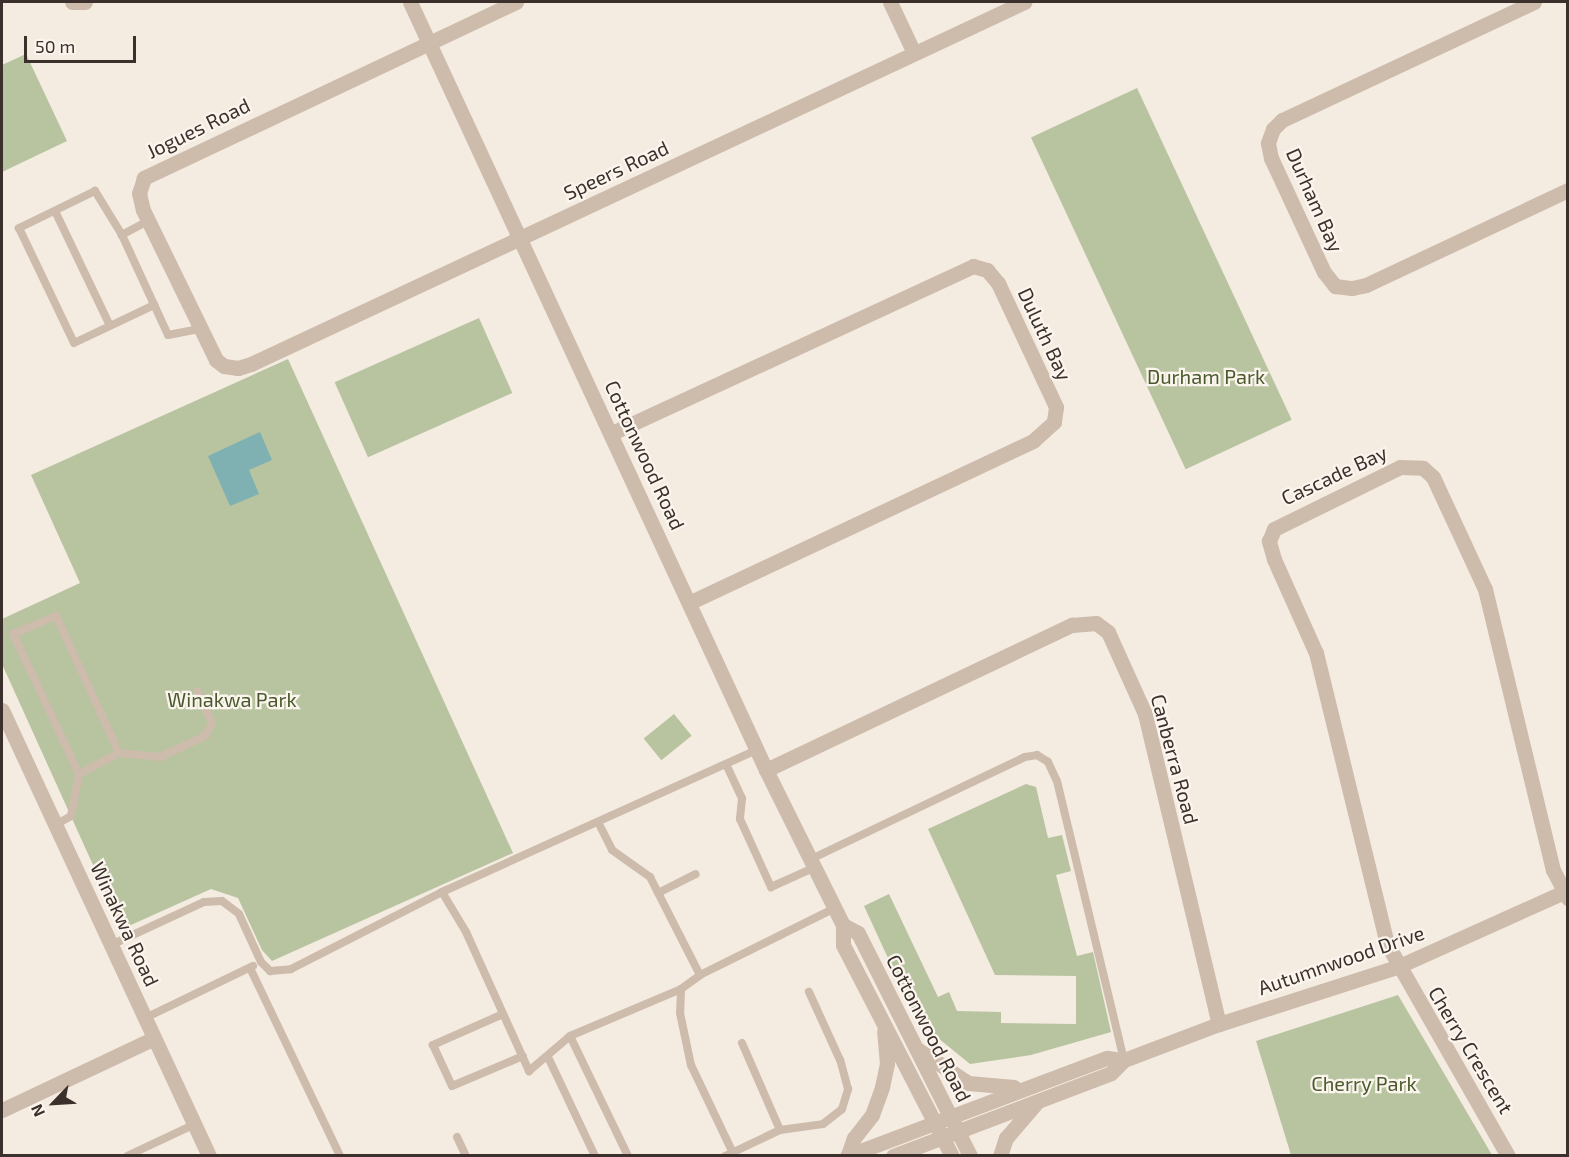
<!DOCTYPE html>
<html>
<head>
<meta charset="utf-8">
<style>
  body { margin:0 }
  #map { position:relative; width:1569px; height:1157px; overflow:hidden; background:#f4ebe1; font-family:"Exo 2",sans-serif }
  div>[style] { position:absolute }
  .green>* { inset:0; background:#b8c4a0; transform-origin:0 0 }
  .water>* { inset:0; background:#7fb0b2 }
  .service>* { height:8px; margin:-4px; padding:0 4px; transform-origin:4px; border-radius:4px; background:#cdbbac }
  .minor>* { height:15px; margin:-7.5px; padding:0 7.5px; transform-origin:7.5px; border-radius:7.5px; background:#cdbbac }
  .tertiary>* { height:15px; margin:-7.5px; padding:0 7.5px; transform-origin:7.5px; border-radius:7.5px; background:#cdbbac }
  span { translate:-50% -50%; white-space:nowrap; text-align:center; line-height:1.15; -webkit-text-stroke:4.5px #fbf5ee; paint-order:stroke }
  .street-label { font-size:20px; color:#3b302b }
  .park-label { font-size:20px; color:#4a5a2e }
  .frame { position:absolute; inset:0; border:3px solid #3b302b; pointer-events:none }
  .north { position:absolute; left:24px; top:1073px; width:60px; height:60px; -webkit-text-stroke:4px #fbf5ee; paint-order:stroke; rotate:245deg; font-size:16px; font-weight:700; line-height:24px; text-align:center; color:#3b302b }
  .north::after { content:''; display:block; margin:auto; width:21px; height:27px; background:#3b302b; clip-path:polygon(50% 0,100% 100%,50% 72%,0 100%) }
  .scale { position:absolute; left:24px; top:36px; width:112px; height:27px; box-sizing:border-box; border:3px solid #3b302b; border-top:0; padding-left:8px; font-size:18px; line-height:21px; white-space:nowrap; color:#3b302b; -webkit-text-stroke:4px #fbf5ee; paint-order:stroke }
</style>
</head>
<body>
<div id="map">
  <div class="green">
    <i style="clip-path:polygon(26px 54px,67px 141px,2px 172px,2px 65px)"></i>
    <i style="left:1137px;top:88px;width:366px;height:117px;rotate:65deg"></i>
    <i style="left:479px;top:318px;width:82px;height:158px;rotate:66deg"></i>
    <i style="clip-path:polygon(288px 359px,513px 853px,272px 961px,262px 950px,238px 898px,211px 889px,122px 929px,2px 664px,2px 619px,80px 583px,31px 475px)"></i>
    <i style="left:674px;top:714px;width:28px;height:39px;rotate:51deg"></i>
    <i style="clip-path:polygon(1026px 784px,1036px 787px,1048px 838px,1062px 835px,1071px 871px,1056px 875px,1077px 956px,1093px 952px,1111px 1032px,1031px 1055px,970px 1064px,917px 1021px,864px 906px,889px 894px,938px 997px,949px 992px,957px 1011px,1001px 1012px,1001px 1023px,1076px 1024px,1076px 976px,995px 975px,928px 829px)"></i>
    <i style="clip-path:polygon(1398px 995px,1492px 1155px,1291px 1155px,1256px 1041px)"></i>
  </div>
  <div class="water">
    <i style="clip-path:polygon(260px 432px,272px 460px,249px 470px,259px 494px,230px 506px,208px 456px)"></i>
  </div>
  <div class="service">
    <i style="left:55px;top:211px;width:127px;rotate:64.4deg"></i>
    <i style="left:148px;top:221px;width:30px;rotate:152deg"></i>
    <i style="left:122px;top:235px;width:110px;rotate:65.3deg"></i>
    <i style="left:168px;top:335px;width:33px;rotate:-11deg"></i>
    <i style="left:122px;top:235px;width:52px;rotate:-121.5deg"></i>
    <i style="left:95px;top:191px;width:85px;rotate:154deg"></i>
    <i style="left:19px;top:228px;width:127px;rotate:64.4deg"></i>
    <i style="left:74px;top:343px;width:89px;rotate:-25.4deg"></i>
    <i style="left:119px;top:753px;width:41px;rotate:5.6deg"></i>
    <i style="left:160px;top:757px;width:50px;rotate:-25deg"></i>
    <i style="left:205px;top:736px;width:15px;rotate:-62deg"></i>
    <i style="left:212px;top:723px;width:35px;rotate:-115deg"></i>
    <i style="left:726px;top:764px;width:38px;rotate:65deg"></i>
    <i style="left:742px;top:799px;width:20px;rotate:96deg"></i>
    <i style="left:740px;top:819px;width:75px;rotate:65.5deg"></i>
    <i style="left:771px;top:887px;width:46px;rotate:-24.3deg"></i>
    <i style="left:599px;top:824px;width:29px;rotate:63deg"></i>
    <i style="left:612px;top:850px;width:47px;rotate:35.4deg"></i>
    <i style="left:650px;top:877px;width:110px;rotate:63deg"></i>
    <i style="left:55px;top:825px;width:18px;rotate:-29deg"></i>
    <i style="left:71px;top:816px;width:43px;rotate:-79.2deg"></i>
    <i style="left:79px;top:774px;width:155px;rotate:-115.2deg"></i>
    <i style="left:13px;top:634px;width:47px;rotate:-22.7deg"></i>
    <i style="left:56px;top:616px;width:151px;rotate:65.3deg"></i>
    <i style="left:119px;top:753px;width:45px;rotate:152.3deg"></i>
    <i style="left:809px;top:860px;width:239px;rotate:-25.5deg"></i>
    <i style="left:1025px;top:757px;width:12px;rotate:-9deg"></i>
    <i style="left:1037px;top:755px;width:13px;rotate:32deg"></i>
    <i style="left:1048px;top:762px;width:21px;rotate:65deg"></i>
    <i style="left:1057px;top:781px;width:287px;rotate:76.5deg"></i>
    <i style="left:442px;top:892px;width:47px;rotate:59deg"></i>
    <i style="left:466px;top:932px;width:153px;rotate:65.6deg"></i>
    <i style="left:529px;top:1071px;width:54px;rotate:-40.5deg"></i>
    <i style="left:658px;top:893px;width:42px;rotate:-26.6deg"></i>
    <i style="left:111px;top:945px;width:102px;rotate:-24.8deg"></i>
    <i style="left:204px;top:902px;width:18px;rotate:-3deg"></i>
    <i style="left:222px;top:901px;width:21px;rotate:37deg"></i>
    <i style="left:239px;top:914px;width:53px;rotate:65.4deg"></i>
    <i style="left:261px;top:962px;width:13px;rotate:45deg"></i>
    <i style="left:270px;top:971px;width:21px;rotate:-5deg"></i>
    <i style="left:291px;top:969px;width:169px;rotate:-27deg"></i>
    <i style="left:442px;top:892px;width:346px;rotate:-24.3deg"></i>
    <i style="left:250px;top:968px;width:208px;rotate:64.4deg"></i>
    <i style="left:681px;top:989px;width:24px;rotate:92deg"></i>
    <i style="left:680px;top:1013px;width:53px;rotate:78.1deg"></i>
    <i style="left:691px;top:1065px;width:95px;rotate:64.5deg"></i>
    <i style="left:503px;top:1014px;width:77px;rotate:156.1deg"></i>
    <i style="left:433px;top:1045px;width:45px;rotate:65.1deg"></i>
    <i style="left:452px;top:1086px;width:77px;rotate:-22.9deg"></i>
    <i style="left:145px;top:1018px;width:120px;rotate:-25.7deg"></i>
    <i style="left:742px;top:1043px;width:95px;rotate:66.4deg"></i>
    <i style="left:548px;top:1057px;width:110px;rotate:64.6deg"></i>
    <i style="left:457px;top:1137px;width:21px;rotate:65deg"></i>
    <i style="left:127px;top:1156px;width:75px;rotate:-25.2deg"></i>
    <i style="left:628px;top:1156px;width:133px;rotate:-115.8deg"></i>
    <i style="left:570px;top:1036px;width:121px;rotate:-22.9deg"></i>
    <i style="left:681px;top:989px;width:24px;rotate:-36deg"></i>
    <i style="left:700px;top:975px;width:151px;rotate:-26.4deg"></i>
    <i style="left:725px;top:1156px;width:61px;rotate:-25.3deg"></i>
    <i style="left:780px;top:1130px;width:43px;rotate:-7.9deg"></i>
    <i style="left:823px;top:1124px;width:24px;rotate:-38deg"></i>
    <i style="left:842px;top:1109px;width:21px;rotate:-73deg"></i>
    <i style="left:848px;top:1089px;width:30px;rotate:-105deg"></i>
    <i style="left:840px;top:1060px;width:75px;rotate:-114.5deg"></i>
  </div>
  <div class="minor">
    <i style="left:72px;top:2px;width:13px"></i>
    <i style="left:516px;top:2px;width:412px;rotate:154.7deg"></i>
    <i style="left:144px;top:178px;width:16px;rotate:108deg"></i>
    <i style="left:139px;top:193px;width:17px;rotate:77deg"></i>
    <i style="left:143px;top:210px;width:167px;rotate:64deg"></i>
    <i style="left:216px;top:360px;width:10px;rotate:37deg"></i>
    <i style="left:224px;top:366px;width:14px;rotate:8deg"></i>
    <i style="left:238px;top:368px;width:14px;rotate:-17deg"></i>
    <i style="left:251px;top:364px;width:854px;rotate:-25.09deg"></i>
    <i style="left:890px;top:2px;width:56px;rotate:64.8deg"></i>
    <i style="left:1534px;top:2px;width:278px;rotate:154.9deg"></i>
    <i style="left:1282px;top:120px;width:13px;rotate:135deg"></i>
    <i style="left:1273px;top:129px;width:15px;rotate:110deg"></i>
    <i style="left:1268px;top:143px;width:15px;rotate:79deg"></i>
    <i style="left:1271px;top:158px;width:126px;rotate:65.1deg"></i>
    <i style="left:1324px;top:272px;width:18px;rotate:52deg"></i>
    <i style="left:1335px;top:286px;width:17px;rotate:7deg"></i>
    <i style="left:1352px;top:288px;width:14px;rotate:-12deg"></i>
    <i style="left:1366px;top:285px;width:223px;rotate:-25.2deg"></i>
    <i style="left:612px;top:433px;width:398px;rotate:-24.8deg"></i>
    <i style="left:973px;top:266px;width:15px;rotate:16deg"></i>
    <i style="left:987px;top:270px;width:17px;rotate:50deg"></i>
    <i style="left:998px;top:283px;width:137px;rotate:64.9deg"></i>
    <i style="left:1056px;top:407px;width:15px;rotate:98deg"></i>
    <i style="left:1054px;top:422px;width:28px;rotate:138deg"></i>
    <i style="left:1033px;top:441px;width:380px;rotate:154.8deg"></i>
    <i style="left:2px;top:710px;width:492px;rotate:65.1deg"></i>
    <i style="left:766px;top:770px;width:339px;rotate:-25.4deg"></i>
    <i style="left:1072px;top:625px;width:24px;rotate:-5deg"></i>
    <i style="left:1096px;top:623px;width:15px;rotate:37deg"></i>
    <i style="left:1108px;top:632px;width:90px;rotate:65.7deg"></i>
    <i style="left:1145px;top:714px;width:319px;rotate:76.6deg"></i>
    <i style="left:2px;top:1110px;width:168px;rotate:-25.3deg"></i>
    <i style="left:1508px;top:1156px;width:244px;rotate:-119.7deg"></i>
    <i style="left:1387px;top:944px;width:300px;rotate:-103.7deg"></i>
    <i style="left:1316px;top:653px;width:103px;rotate:-114.1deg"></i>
    <i style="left:1274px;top:559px;width:19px;rotate:-106deg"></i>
    <i style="left:1269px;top:541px;width:13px;rotate:-67deg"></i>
    <i style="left:1274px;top:529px;width:140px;rotate:-26.2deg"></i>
    <i style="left:1400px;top:467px;width:23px;rotate:2deg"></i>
    <i style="left:1423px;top:468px;width:13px;rotate:42deg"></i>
    <i style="left:1433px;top:477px;width:123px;rotate:65.1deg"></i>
    <i style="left:1485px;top:589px;width:289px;rotate:76.4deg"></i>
    <i style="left:1553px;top:870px;width:32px;rotate:62deg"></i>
  </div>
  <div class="tertiary">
    <i style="left:410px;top:2px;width:846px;rotate:65.13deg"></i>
    <i style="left:766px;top:770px;width:173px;rotate:63.6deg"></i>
    <i style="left:843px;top:925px;width:20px;rotate:90deg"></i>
    <i style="left:843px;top:945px;width:237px;rotate:62.7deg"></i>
    <i style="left:843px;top:925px;width:17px;rotate:28deg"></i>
    <i style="left:858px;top:933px;width:250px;rotate:63.3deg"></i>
    <i style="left:917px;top:1049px;width:61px;rotate:33.7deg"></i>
    <i style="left:968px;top:1083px;width:46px;rotate:5deg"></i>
    <i style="left:848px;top:1155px;width:18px;rotate:-71deg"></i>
    <i style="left:854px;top:1138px;width:29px;rotate:-52deg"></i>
    <i style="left:872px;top:1115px;width:30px;rotate:-70deg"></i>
    <i style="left:882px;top:1087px;width:24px;rotate:-78deg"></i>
    <i style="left:887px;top:1064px;width:33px;rotate:-95deg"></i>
    <i style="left:847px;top:1156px;width:278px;rotate:-20.7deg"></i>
    <i style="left:1107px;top:1058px;width:17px;rotate:7deg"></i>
    <i style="left:1124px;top:1060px;width:102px;rotate:-20.8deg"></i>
    <i style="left:1219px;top:1024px;width:187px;rotate:-17.8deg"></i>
    <i style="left:1397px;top:967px;width:188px;rotate:-24.2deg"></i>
    <i style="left:893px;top:1156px;width:233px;rotate:-20.8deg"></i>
    <i style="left:1111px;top:1073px;width:18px;rotate:-45deg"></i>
    <i style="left:1000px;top:1156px;width:19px;rotate:-72deg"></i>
    <i style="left:1006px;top:1138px;width:48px;rotate:-49.3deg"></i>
  </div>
  <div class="street-label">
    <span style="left:198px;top:128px;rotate:-26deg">Jogues Road</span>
    <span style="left:616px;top:170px;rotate:-25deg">Speers Road</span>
    <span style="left:1315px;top:200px;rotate:66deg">Durham Bay</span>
    <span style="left:1045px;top:334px;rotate:65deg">Duluth Bay</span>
    <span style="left:645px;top:455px;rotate:65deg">Cottonwood Road</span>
    <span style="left:1334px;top:475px;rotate:-25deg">Cascade Bay</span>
    <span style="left:1175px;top:759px;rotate:75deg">Canberra Road</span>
    <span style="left:125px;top:924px;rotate:65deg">Winakwa Road</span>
    <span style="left:1341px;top:960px;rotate:-19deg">Autumnwood Drive</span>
    <span style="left:929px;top:1028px;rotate:63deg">Cottonwood Road</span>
    <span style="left:1471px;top:1050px;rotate:59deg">Cherry Crescent</span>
  </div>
  <div class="park-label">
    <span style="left:1206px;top:376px">Durham Park</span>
    <span style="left:232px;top:699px">Winakwa Park</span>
    <span style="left:1364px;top:1083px">Cherry Park</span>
  </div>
  <div class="frame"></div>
  <div class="north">N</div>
  <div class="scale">50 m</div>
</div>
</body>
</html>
